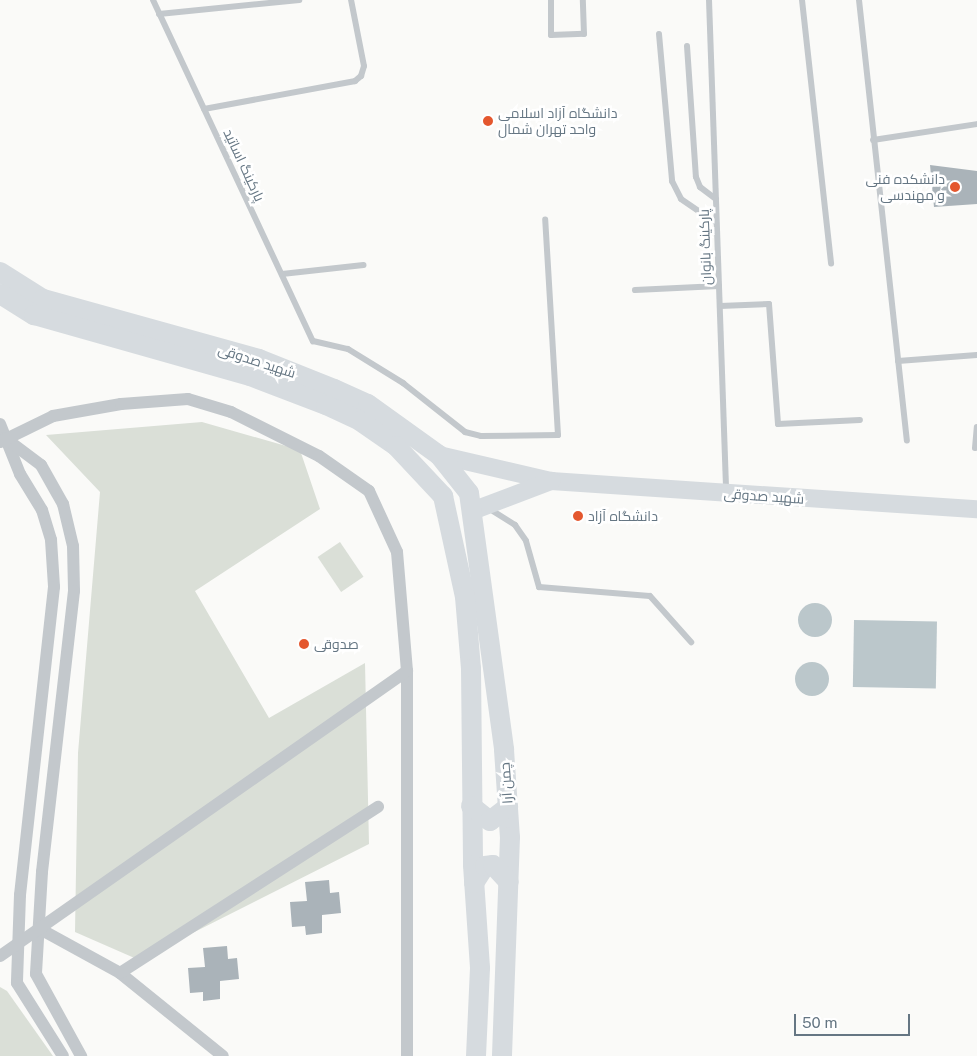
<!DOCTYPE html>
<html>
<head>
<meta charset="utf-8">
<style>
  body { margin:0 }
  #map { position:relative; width:977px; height:1056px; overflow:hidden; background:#fafaf8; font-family:"Public Sans",Cairo,sans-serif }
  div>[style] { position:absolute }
  .green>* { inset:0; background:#dadfd7; transform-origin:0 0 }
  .water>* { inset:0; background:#bbc7cb; transform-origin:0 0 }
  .round { border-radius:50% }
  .building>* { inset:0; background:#aab3b9 }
  .service>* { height:6px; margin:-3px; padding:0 3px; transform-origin:3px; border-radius:3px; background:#c3c8cc }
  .minor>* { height:12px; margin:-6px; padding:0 6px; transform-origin:6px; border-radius:6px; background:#c3c8cc }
  .secondary>* { height:18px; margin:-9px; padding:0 9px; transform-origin:9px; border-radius:9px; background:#d6dbdf }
  .primary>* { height:20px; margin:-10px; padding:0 10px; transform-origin:10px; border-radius:10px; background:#d6dbdf }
  .dots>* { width:14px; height:14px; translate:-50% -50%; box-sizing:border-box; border:2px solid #fff; border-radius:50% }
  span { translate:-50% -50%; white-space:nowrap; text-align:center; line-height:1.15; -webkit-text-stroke:5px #fff; paint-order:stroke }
  .poi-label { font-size:14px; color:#657683 }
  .left { translate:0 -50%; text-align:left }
  .right { translate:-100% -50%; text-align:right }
  .street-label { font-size:14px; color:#657683 }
  .scale { position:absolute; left:794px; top:1014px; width:116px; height:22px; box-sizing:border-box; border:2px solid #657683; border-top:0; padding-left:6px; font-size:15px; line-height:18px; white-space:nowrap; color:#657683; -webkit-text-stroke:4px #fff; paint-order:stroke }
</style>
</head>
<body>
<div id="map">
  <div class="green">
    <i style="clip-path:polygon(202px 422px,300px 450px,320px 509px,195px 591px,269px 718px,365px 663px,369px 844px,139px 960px,75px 932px,78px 753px,100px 492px,46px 435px)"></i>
    <i style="left:340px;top:542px;width:42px;height:27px;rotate:56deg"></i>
    <i style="clip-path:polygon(0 987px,7px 991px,53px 1056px,0 1056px)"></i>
  </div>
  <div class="water">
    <i class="round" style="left:798px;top:603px;width:34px;height:34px"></i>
    <i style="left:854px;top:620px;width:83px;height:67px;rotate:1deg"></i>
    <i class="round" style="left:795px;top:662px;width:34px;height:34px"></i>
  </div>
  <div class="building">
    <i style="clip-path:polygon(930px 165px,977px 171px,977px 204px,934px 207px)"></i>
    <i style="clip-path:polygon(329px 880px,330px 893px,339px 892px,341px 913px,322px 915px,322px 933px,306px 935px,305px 926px,292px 927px,290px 902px,307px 901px,305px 882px)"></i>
    <i style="clip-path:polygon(227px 946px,228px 959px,237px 958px,239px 979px,220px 981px,220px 999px,203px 1001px,203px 992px,190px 993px,188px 968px,205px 967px,203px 948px)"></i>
  </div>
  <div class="service">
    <i style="left:153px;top:0;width:377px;rotate:64.9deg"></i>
    <i style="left:313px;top:341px;width:36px;rotate:13deg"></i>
    <i style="left:348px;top:349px;width:65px;rotate:31.7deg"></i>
    <i style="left:403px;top:383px;width:79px;rotate:38.3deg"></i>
    <i style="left:465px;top:432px;width:16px;rotate:14deg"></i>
    <i style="left:481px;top:436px;width:77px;rotate:-0.7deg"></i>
    <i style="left:558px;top:435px;width:216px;rotate:-93.4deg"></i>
    <i style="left:551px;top:0;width:35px;rotate:90deg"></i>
    <i style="left:551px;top:35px;width:33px;rotate:-2deg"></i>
    <i style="left:584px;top:34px;width:34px;rotate:-92deg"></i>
    <i style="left:709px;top:0;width:492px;rotate:88deg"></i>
    <i style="left:802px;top:0;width:265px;rotate:83.7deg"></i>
    <i style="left:859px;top:0;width:443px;rotate:83.8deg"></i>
    <i style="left:159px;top:14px;width:141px;rotate:-5.7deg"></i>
    <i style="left:659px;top:34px;width:148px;rotate:84.9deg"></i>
    <i style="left:672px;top:181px;width:20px;rotate:63deg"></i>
    <i style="left:681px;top:199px;width:42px;rotate:34.4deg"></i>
    <i style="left:687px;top:46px;width:131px;rotate:86.1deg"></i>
    <i style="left:696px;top:177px;width:11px;rotate:68deg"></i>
    <i style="left:700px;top:187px;width:20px;rotate:37deg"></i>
    <i style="left:204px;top:109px;width:154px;rotate:-10.5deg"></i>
    <i style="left:355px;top:81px;width:8px;rotate:-40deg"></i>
    <i style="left:361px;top:76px;width:10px;rotate:-73deg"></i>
    <i style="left:364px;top:66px;width:67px;rotate:-101.1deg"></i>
    <i style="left:873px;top:140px;width:105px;rotate:-8.7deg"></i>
    <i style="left:282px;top:274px;width:82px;rotate:-6.3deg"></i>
    <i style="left:635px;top:290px;width:84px;rotate:-2.7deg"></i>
    <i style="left:720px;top:306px;width:49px;rotate:-2.3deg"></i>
    <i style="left:769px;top:304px;width:120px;rotate:85.7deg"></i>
    <i style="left:778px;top:424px;width:82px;rotate:-2.8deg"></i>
    <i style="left:898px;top:361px;width:79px;rotate:-4.3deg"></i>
    <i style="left:975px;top:448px;width:21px;rotate:-85deg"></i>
    <i style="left:488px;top:508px;width:32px;rotate:32deg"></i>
    <i style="left:515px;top:525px;width:19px;rotate:55deg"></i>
    <i style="left:526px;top:541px;width:48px;rotate:74.2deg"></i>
    <i style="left:539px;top:587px;width:111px;rotate:4.6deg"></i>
    <i style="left:650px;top:596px;width:62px;rotate:48.3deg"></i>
  </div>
  <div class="minor">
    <i style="left:0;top:424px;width:54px;rotate:68.2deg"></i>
    <i style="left:20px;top:474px;width:42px;rotate:58.6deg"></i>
    <i style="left:42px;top:510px;width:31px;rotate:73deg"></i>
    <i style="left:51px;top:540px;width:47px;rotate:86.3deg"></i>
    <i style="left:54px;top:587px;width:310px;rotate:96.3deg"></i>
    <i style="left:20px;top:895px;width:88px;rotate:92deg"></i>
    <i style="left:17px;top:983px;width:86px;rotate:57.8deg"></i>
    <i style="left:5px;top:438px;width:45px;rotate:36.9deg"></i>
    <i style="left:41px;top:465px;width:45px;rotate:60.6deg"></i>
    <i style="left:63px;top:504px;width:43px;rotate:76.6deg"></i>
    <i style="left:73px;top:546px;width:45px;rotate:88.7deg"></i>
    <i style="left:74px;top:591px;width:283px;rotate:96.5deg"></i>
    <i style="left:42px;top:872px;width:102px;rotate:93.4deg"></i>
    <i style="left:36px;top:974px;width:94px;rotate:61.2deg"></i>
    <i style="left:0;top:442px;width:59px;rotate:-26.1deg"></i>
    <i style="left:53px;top:416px;width:69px;rotate:-10deg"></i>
    <i style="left:121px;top:404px;width:67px;rotate:-4.3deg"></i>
    <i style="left:188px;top:399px;width:45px;rotate:16.8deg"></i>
    <i style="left:231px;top:412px;width:98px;rotate:26.6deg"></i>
    <i style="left:319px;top:456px;width:61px;rotate:35deg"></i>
    <i style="left:369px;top:491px;width:67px;rotate:65.3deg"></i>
    <i style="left:397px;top:552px;width:119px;rotate:85.2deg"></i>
    <i style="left:407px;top:671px;width:385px;rotate:90deg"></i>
    <i style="left:40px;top:929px;width:91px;rotate:28.8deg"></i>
    <i style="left:120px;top:973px;width:132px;rotate:38.9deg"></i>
    <i style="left:0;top:956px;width:497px;rotate:-35deg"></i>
    <i style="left:120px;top:973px;width:307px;rotate:-32.8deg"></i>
  </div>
  <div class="secondary">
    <i style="left:439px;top:455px;width:115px;rotate:13.1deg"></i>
    <i style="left:551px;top:481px;width:427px;rotate:3.8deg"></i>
    <i style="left:472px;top:511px;width:85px;rotate:-20.8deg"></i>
  </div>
  <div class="primary">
    <i style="left:0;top:272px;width:51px;rotate:32.1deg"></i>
    <i style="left:43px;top:299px;width:224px;rotate:15.5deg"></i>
    <i style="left:259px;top:359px;width:81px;rotate:21.8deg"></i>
    <i style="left:334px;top:389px;width:37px;rotate:24deg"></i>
    <i style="left:368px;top:404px;width:87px;rotate:35.7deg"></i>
    <i style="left:439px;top:455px;width:48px;rotate:51.7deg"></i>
    <i style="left:469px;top:493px;width:259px;rotate:82.2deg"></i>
    <i style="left:504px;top:750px;width:87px;rotate:86.1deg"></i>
    <i style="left:510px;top:837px;width:219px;rotate:92.1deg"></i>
    <i style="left:0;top:294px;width:40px;rotate:32deg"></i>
    <i style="left:34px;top:315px;width:224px;rotate:15.8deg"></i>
    <i style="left:250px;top:376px;width:81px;rotate:20.9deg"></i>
    <i style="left:326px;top:405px;width:38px;rotate:25deg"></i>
    <i style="left:360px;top:421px;width:44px;rotate:34.8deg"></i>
    <i style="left:396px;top:446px;width:69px;rotate:46.8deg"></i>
    <i style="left:443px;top:496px;width:103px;rotate:77.7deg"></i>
    <i style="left:465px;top:597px;width:72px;rotate:85.2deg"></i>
    <i style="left:471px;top:669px;width:196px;rotate:89.4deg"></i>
    <i style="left:473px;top:865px;width:103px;rotate:86.1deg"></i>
    <i style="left:480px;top:968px;width:88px;rotate:92.6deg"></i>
    <i style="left:471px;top:806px;width:24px;rotate:38deg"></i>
    <i style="left:490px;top:821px;width:23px;rotate:-38deg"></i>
    <i style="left:474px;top:883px;width:20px;rotate:-57deg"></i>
    <i style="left:485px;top:866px;width:8px;rotate:-7deg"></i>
    <i style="left:493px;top:865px;width:23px;rotate:47deg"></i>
  </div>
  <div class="dots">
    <i style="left:488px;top:121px;background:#e4572e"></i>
    <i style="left:955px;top:187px;background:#e4572e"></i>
    <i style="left:578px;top:516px;background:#e4572e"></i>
    <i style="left:304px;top:644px;background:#e4572e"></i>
  </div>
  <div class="poi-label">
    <span class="left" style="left:498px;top:121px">دانشگاه آزاد اسلامی<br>واحد تهران شمال</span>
    <span class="right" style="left:945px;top:187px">دانشکده فنی<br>و مهندسی</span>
    <span class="left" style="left:588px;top:516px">دانشگاه آزاد</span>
    <span class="left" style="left:314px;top:644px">صدوقی</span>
  </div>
  <div class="street-label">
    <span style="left:244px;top:165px;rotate:65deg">پارکینگ اساتید</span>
    <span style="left:705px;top:247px;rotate:-92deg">پارکینگ بانوان</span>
    <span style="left:257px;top:361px;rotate:18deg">شهید صدوقی</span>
    <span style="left:764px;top:496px;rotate:4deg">شهید صدوقی</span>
    <span style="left:506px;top:783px;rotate:-94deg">چمن آرا</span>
  </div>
  <div class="scale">50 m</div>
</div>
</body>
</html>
